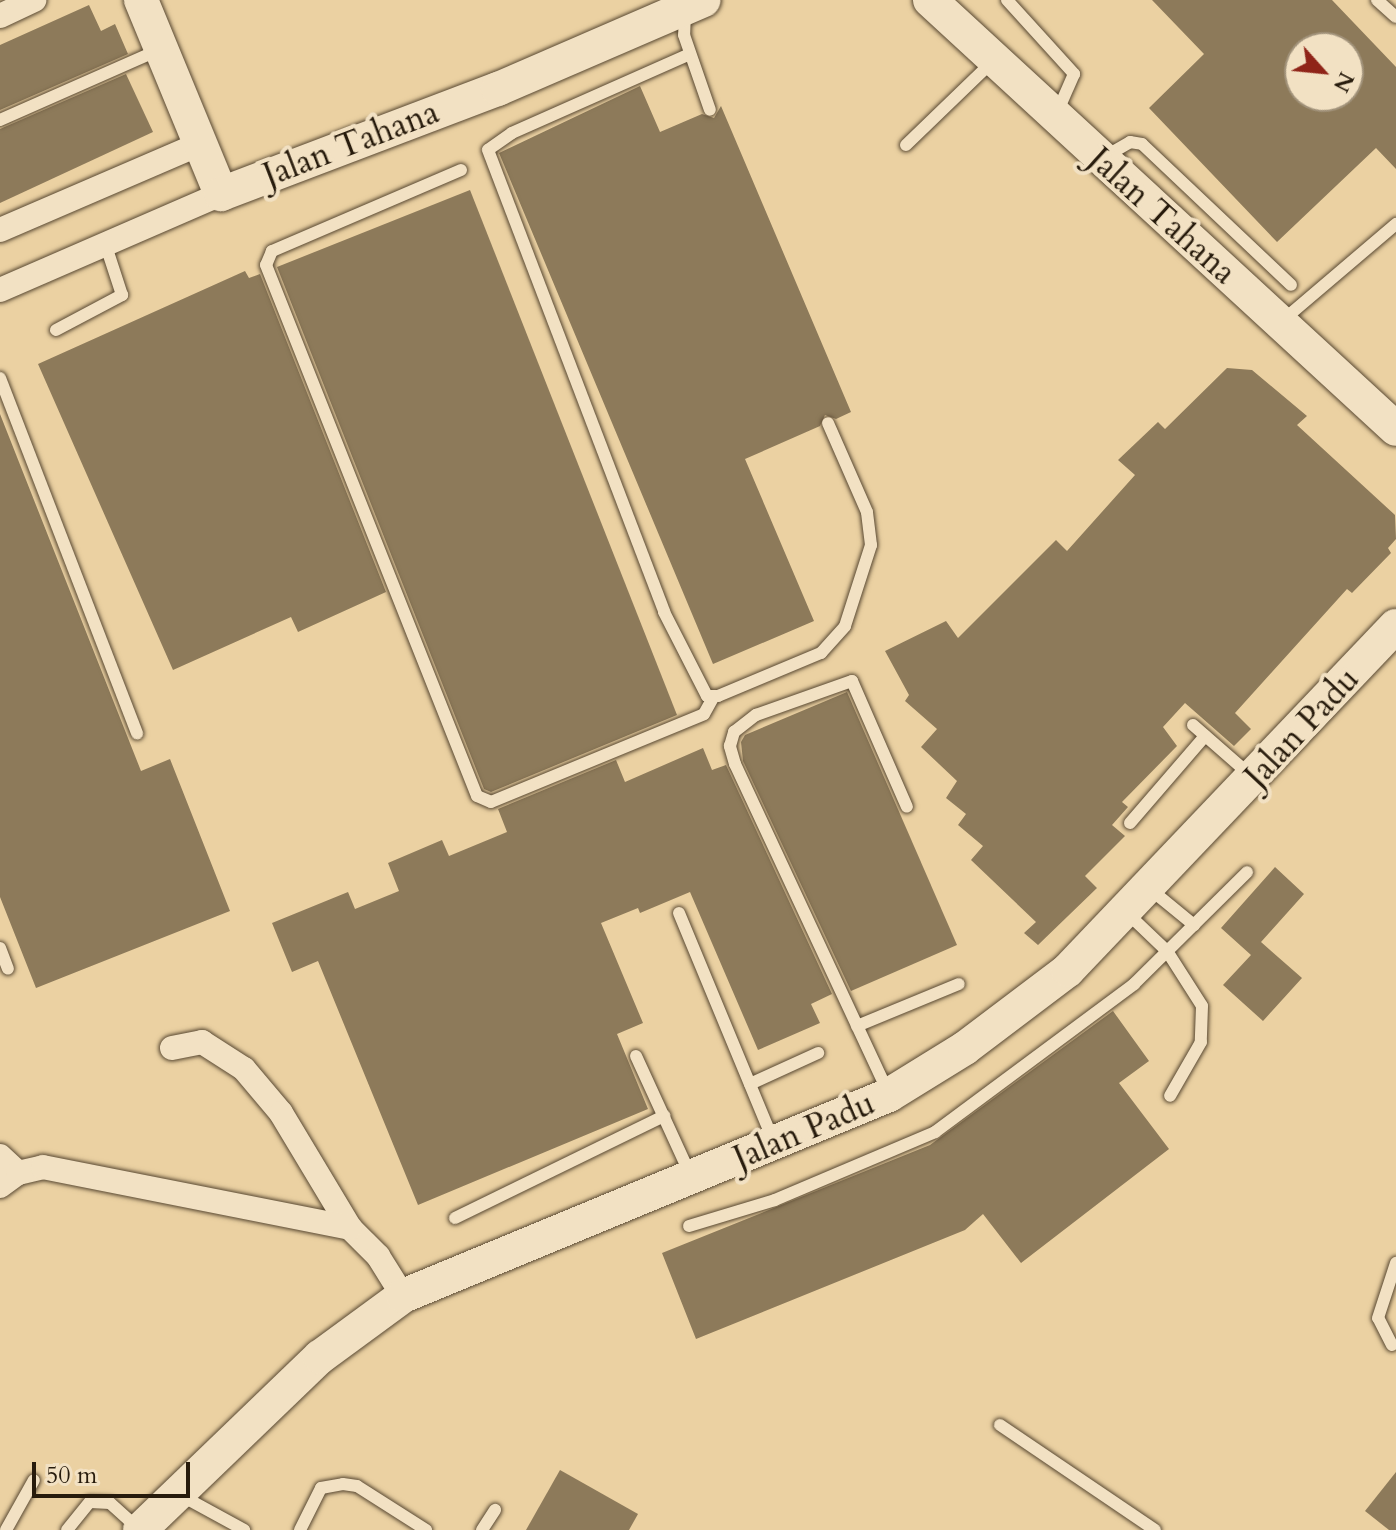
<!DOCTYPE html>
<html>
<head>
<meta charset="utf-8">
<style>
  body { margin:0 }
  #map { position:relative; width:1396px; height:1530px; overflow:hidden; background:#ebd1a2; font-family:Cardo,serif }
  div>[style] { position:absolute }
  .building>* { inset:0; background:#8d7a5a }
  .roads { filter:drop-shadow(0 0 2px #584832) drop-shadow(0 0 2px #584832) }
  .lane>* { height:12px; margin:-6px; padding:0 6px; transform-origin:6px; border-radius:6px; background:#f2e1c3 }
  .street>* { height:24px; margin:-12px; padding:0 12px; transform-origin:12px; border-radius:12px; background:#f2e1c3 }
  .secondary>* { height:34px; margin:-17px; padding:0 17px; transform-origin:17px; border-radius:17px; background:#f2e1c3 }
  span { translate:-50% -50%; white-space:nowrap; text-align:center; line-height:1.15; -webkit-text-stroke:8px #f2e1c3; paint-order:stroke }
  .street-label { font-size:34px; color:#271b0c }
  .north { position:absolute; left:1284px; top:32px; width:80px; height:80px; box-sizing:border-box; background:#f2e1c3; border:2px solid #a1927a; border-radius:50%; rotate:117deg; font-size:22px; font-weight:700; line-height:32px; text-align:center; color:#271b0c }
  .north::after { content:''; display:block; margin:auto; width:28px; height:36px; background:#8f2418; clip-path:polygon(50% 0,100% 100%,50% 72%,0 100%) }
  .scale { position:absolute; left:32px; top:1462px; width:158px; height:36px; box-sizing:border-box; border:4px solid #271b0c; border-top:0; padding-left:10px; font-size:24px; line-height:28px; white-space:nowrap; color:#271b0c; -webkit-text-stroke:6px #f2e1c3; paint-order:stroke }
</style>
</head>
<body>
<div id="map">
  <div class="building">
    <i style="clip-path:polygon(evenodd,1152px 0,1332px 0,1396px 67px,1396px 169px,1376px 148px,1277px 242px,1149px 108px,1204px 54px,1152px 0,1300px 48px,1348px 48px,1348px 96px,1300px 96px,1300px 48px)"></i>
    <i style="clip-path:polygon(89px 5px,101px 31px,115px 24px,128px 54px,0 110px,0 45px)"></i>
    <i style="clip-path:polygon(126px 74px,153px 132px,0 203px,0 129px)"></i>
    <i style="clip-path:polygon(640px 86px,660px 132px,702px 114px,714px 118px,721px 106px,851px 412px,836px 419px,825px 415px,820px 426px,745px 459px,814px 621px,713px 664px,499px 153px)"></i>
    <i style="clip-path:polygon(470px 190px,677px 715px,491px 792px,484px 789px,277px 267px)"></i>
    <i style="clip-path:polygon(245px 271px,249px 278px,260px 274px,386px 592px,298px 632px,291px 617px,173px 670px,38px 364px)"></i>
    <i style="clip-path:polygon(1227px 368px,1252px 370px,1307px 416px,1297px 425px,1395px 515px,1396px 539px,1388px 548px,1391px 553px,1352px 593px,1347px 589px,1235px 713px,1251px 729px,1234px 746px,1185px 703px,1163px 727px,1177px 746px,1122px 802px,1128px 807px,1112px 825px,1125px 836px,1085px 876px,1097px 888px,1038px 945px,1024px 933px,1036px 922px,971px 860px,983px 846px,958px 825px,966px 814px,946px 798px,957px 781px,921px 747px,937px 729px,905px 701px,909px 695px,885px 651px,946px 621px,958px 638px,1056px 540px,1067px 551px,1135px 475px,1118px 460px,1158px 422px,1165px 429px)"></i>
    <i style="clip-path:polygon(0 414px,141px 771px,170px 759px,230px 911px,36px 988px,0 897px)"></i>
    <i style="clip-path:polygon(847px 692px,957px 945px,851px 991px,743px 761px,741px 742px,745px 735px)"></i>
    <i style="clip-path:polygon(703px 748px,712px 770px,726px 765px,832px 994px,811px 1004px,820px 1023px,758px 1050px,690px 892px,640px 913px,638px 908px,601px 923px,643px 1023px,617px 1034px,648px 1109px,418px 1205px,318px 961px,292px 972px,272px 923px,348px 892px,355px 909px,399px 891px,388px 863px,442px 840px,449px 856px,507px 832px,498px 809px,616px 760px,625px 782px)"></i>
    <i style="clip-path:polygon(1275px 867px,1304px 894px,1261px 942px,1302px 978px,1263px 1021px,1223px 985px,1251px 955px,1221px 928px)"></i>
    <i style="clip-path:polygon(1113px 1011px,1149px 1061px,1119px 1083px,1169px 1149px,1021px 1263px,983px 1214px,965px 1230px,696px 1339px,662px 1253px,930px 1145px)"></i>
    <i style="clip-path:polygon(560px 1470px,638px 1514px,629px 1530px,526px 1530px)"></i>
    <i style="clip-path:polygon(1396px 1472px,1396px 1530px,1389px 1530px,1365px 1511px)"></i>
  </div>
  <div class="roads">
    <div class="lane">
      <i style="left:1007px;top:0;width:100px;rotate:47.8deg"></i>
      <i style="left:1074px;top:74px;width:45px;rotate:113.7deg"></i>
      <i style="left:1377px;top:0;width:25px;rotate:42deg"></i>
      <i style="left:685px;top:11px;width:24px;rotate:92deg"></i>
      <i style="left:684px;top:35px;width:79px;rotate:70.9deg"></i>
      <i style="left:690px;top:54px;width:195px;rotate:156.1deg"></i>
      <i style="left:512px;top:133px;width:29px;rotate:145deg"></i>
      <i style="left:488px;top:150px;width:494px;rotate:69.1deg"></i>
      <i style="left:664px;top:612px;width:94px;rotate:62.9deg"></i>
      <i style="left:707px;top:696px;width:11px"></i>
      <i style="left:718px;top:696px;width:112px;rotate:-22.7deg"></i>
      <i style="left:821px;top:653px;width:36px;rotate:-48deg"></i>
      <i style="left:845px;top:626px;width:85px;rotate:-72.2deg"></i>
      <i style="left:871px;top:545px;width:33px;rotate:-97deg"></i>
      <i style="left:867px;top:512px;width:97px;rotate:-113.7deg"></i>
      <i style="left:0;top:120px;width:174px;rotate:-23.8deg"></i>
      <i style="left:906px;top:145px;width:121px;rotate:-44deg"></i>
      <i style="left:1106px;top:156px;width:28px;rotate:-30deg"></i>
      <i style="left:1130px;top:142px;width:12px;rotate:9deg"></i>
      <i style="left:1142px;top:144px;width:205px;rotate:43.4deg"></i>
      <i style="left:461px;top:170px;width:206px;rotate:156.8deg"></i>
      <i style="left:272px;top:251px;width:15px;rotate:113deg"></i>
      <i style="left:266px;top:265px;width:571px;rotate:68.33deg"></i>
      <i style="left:477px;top:796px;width:15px;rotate:23deg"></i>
      <i style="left:491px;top:802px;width:230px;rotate:-22.4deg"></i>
      <i style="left:704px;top:714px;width:18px;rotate:-61deg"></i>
      <i style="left:1282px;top:321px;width:150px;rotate:-40.4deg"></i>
      <i style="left:56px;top:330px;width:75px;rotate:-27.9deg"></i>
      <i style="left:122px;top:295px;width:55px;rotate:-108.1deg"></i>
      <i style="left:0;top:378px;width:381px;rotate:68.9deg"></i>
      <i style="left:1193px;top:725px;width:74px;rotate:41.2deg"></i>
      <i style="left:1130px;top:823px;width:115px;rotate:-49.2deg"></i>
      <i style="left:1150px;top:889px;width:57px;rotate:39.3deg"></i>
      <i style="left:1126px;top:912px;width:57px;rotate:43.6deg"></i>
      <i style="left:1167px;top:951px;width:65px;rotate:57.5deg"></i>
      <i style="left:1202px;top:1006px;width:36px;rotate:92deg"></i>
      <i style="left:1201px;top:1042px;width:62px;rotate:119.9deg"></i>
      <i style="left:679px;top:913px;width:246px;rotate:67.5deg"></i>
      <i style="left:0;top:948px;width:22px;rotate:69deg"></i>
      <i style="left:857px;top:1026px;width:110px;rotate:-22.4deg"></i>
      <i style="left:636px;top:1056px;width:130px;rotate:65.4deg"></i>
      <i style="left:750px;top:1084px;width:75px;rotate:-24.5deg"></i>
      <i style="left:888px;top:1092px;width:362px;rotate:-115deg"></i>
      <i style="left:735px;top:764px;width:19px;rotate:-106deg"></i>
      <i style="left:730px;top:746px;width:15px;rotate:-74deg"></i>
      <i style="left:734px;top:732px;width:28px;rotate:-38deg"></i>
      <i style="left:756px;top:715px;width:102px;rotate:-19.5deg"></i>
      <i style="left:852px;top:681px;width:137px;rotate:66.4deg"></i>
      <i style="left:455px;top:1218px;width:233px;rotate:-26deg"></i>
      <i style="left:689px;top:1226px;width:90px;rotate:-16.8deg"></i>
      <i style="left:775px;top:1200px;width:174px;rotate:-23deg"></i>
      <i style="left:935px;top:1132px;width:248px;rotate:-36.6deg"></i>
      <i style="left:1134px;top:984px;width:159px;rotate:-44.7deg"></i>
      <i style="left:1392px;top:1345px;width:30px;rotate:-117deg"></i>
      <i style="left:1378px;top:1318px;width:58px;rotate:-71.9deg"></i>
      <i style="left:1000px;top:1425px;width:187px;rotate:34.1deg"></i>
      <i style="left:182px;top:1496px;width:71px;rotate:28.7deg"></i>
      <i style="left:6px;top:1530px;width:57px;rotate:-60.8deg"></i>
      <i style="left:67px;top:1530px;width:36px;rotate:-51deg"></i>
      <i style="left:90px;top:1502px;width:20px;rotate:3deg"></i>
      <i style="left:110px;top:1503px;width:38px;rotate:42deg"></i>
      <i style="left:300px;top:1530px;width:47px;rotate:-63.4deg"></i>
      <i style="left:321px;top:1488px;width:22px;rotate:-10deg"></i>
      <i style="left:343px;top:1484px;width:14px;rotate:8deg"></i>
      <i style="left:357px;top:1486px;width:82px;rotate:32.5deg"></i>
      <i style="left:482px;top:1530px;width:24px;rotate:-57deg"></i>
    </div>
    <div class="street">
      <i style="left:0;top:16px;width:38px;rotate:-25deg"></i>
      <i style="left:0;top:230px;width:218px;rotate:-23.3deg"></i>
      <i style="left:0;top:290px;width:241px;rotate:-23.5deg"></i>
      <i style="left:172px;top:1048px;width:31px;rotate:-11deg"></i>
      <i style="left:202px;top:1042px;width:50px;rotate:32.7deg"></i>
      <i style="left:244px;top:1069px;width:57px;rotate:49.9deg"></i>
      <i style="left:281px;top:1113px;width:134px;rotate:59deg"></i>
      <i style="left:350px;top:1228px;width:40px;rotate:45deg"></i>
      <i style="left:378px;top:1256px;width:47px;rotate:58deg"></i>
      <i style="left:0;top:1156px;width:25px;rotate:43deg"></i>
      <i style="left:0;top:1186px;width:22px;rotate:-36deg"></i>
      <i style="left:18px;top:1173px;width:26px;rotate:-13deg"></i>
      <i style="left:43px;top:1167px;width:313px;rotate:11.2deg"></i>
    </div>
    <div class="secondary">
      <i style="left:141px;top:0;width:210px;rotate:67.6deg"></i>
      <i style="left:221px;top:194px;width:296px;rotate:-20.8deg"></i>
      <i style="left:498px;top:89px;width:224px;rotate:-23.4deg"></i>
      <i style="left:930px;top:0;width:633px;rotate:42.63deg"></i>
      <i style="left:140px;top:1530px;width:250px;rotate:-43.9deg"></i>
      <i style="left:320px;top:1357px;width:103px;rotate:-36.3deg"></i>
      <i style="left:403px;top:1296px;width:526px;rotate:-22.47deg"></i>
      <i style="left:889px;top:1095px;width:89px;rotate:-31.7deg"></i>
      <i style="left:965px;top:1048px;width:129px;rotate:-37.1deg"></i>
      <i style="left:1068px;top:970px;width:475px;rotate:-46.4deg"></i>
    </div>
  </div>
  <div class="street-label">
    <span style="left:351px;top:144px;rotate:-21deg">Jalan Tahana</span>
    <span style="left:1162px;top:216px;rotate:42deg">Jalan Tahana</span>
    <span style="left:1302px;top:728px;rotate:-47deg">Jalan Padu</span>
    <span style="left:804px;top:1131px;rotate:-23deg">Jalan Padu</span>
  </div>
  <div class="north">N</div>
  <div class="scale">50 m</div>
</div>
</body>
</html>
